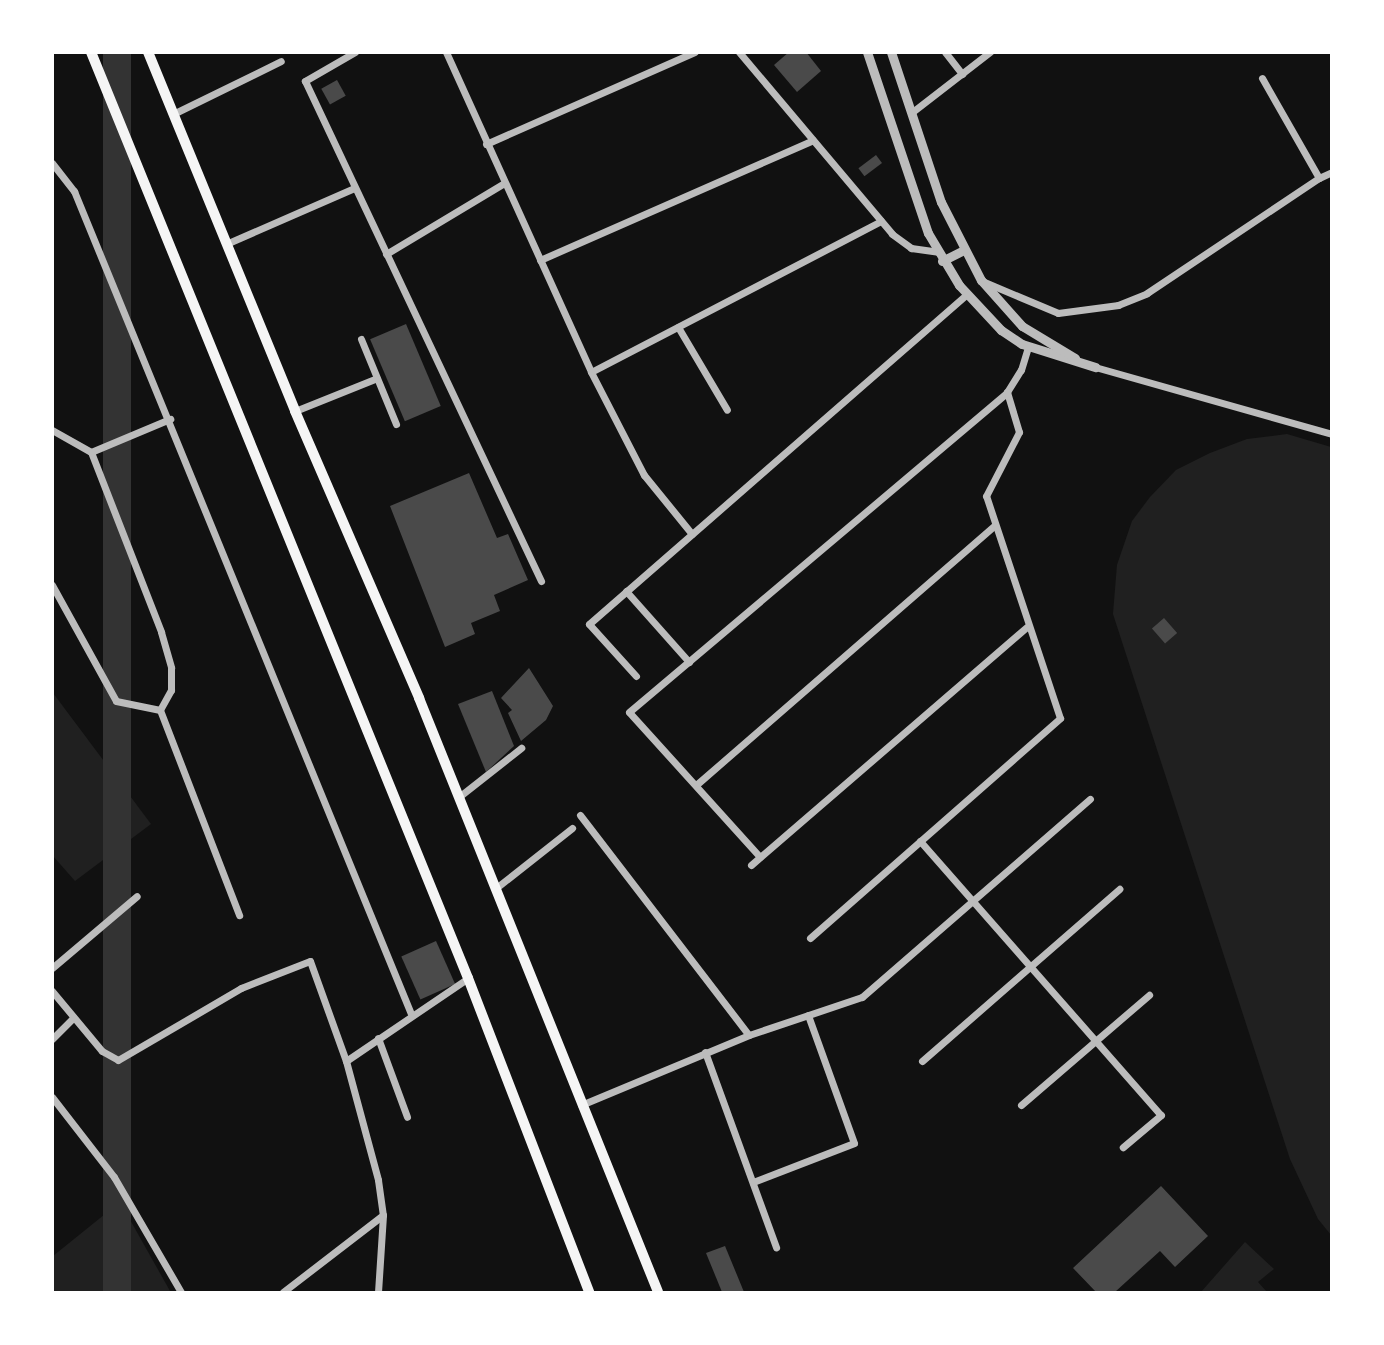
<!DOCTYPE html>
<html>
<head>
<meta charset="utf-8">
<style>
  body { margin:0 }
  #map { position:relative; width:1384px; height:1345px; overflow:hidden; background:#111; font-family:Lato,sans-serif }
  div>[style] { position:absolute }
  .green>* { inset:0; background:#202020 }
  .water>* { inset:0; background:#333; transform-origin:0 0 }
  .building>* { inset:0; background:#4a4a4a; transform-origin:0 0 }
  .minor>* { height:7px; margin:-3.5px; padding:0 3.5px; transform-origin:3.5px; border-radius:3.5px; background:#bcbcbc }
  .tertiary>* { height:9px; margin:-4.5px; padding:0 4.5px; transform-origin:4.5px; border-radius:4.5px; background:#bcbcbc }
  .primary>* { height:10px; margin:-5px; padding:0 5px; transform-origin:5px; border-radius:5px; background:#f5f5f5 }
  span { translate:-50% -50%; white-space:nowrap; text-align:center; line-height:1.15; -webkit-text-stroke:5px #fff; paint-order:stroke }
  .frame { position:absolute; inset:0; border:54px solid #fff; pointer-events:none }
</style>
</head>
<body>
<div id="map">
  <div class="green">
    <i style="clip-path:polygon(1287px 434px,1331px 447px,1331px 1235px,1318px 1219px,1290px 1159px,1113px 614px,1117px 565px,1132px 521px,1150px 497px,1176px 470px,1210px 453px,1247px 439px)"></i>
    <i style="clip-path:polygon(53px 693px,151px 824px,75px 881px,53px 856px)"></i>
    <i style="clip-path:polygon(120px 1202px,170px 1291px,53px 1292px,53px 1256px)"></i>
    <i style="clip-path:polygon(1245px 1242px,1274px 1269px,1258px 1282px,1267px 1292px,1201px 1292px)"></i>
  </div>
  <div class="water">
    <i style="left:103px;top:53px;width:28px;height:1340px"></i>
  </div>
  <div class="building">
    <i style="clip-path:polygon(789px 52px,806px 52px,821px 71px,797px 92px,774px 65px)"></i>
    <i style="left:337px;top:80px;width:18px;height:18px;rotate:61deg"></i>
    <i style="left:876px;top:155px;width:10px;height:22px;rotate:53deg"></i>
    <i style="left:406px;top:324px;width:89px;height:39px;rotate:67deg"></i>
    <i style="clip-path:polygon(469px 473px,497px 538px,508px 534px,528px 580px,494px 595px,500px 611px,471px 623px,475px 634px,445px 647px,390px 506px)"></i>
    <i style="left:1164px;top:618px;width:20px;height:16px;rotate:49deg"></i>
    <i style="clip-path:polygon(529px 668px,553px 706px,546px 720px,521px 741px,508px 713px,512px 710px,501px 698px)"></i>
    <i style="clip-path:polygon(492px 691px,514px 746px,486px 772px,458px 704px)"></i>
    <i style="left:436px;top:941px;width:47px;height:38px;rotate:66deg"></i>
    <i style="clip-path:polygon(1161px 1186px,1208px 1236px,1175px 1267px,1160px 1251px,1115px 1292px,1096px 1292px,1073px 1268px)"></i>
    <i style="clip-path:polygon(725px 1246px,744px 1292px,722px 1292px,706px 1253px)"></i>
  </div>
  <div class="minor">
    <i style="left:355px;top:52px;width:58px;rotate:149.9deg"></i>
    <i style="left:305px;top:81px;width:553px;rotate:64.73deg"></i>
    <i style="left:446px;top:52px;width:351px;rotate:65.6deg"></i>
    <i style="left:591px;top:372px;width:116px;rotate:62.8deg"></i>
    <i style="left:644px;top:475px;width:76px;rotate:50.9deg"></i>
    <i style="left:739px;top:52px;width:238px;rotate:49.9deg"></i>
    <i style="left:892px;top:234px;width:24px;rotate:36deg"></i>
    <i style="left:911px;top:248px;width:27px;rotate:8deg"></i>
    <i style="left:945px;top:52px;width:28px;rotate:52deg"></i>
    <i style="left:911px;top:113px;width:100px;rotate:-37.7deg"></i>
    <i style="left:173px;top:114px;width:120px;rotate:-26.1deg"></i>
    <i style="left:486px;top:144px;width:228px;rotate:-23.8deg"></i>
    <i style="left:52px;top:163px;width:36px;rotate:52deg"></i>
    <i style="left:74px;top:191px;width:889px;rotate:67.73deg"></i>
    <i style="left:1319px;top:178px;width:14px;rotate:-25deg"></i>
    <i style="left:226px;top:244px;width:140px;rotate:-23.6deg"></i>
    <i style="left:386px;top:254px;width:138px;rotate:-31deg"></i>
    <i style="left:540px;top:260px;width:298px;rotate:-23.7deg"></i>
    <i style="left:982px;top:281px;width:82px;rotate:22.8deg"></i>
    <i style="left:1058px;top:313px;width:61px;rotate:-7.6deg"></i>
    <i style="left:1118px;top:305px;width:31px;rotate:-22deg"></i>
    <i style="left:1147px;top:293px;width:207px;rotate:-33.8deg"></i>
    <i style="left:1319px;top:178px;width:115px;rotate:-119.7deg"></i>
    <i style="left:678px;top:327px;width:96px;rotate:59.4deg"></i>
    <i style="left:361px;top:339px;width:92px;rotate:67.6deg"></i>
    <i style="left:1095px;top:367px;width:246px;rotate:15.8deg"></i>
    <i style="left:591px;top:372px;width:327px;rotate:-27.5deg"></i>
    <i style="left:295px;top:411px;width:88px;rotate:-21.9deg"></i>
    <i style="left:52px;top:430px;width:45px;rotate:29.4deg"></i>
    <i style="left:91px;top:452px;width:193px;rotate:68.7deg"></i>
    <i style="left:161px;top:632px;width:37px;rotate:74deg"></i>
    <i style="left:171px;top:668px;width:22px;rotate:90deg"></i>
    <i style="left:171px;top:690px;width:23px;rotate:119deg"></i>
    <i style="left:91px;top:452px;width:86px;rotate:-22.7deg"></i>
    <i style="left:52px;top:585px;width:132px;rotate:61.1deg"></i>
    <i style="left:116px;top:701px;width:45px;rotate:11.6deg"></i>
    <i style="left:626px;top:591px;width:95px;rotate:48.4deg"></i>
    <i style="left:636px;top:676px;width:70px;rotate:-132.1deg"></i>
    <i style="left:589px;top:624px;width:502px;rotate:-41.12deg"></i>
    <i style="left:160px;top:710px;width:220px;rotate:68.9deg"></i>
    <i style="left:696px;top:785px;width:396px;rotate:-41deg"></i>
    <i style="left:460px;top:796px;width:78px;rotate:-38.2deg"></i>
    <i style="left:580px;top:815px;width:277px;rotate:52.5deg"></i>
    <i style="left:920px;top:841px;width:365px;rotate:48.7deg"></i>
    <i style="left:1161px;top:1115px;width:50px;rotate:139.9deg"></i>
    <i style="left:760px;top:857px;width:195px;rotate:-132.1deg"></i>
    <i style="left:629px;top:712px;width:495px;rotate:-40.2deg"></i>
    <i style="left:1007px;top:392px;width:26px;rotate:-58deg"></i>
    <i style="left:1021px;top:370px;width:24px;rotate:-73deg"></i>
    <i style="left:751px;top:865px;width:364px;rotate:-40.8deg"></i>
    <i style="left:496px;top:888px;width:97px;rotate:-38.3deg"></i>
    <i style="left:810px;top:938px;width:333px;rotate:-41.3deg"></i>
    <i style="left:1060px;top:718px;width:234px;rotate:-108.4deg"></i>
    <i style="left:986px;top:496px;width:72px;rotate:-62.7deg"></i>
    <i style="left:1019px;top:432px;width:42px;rotate:-106.7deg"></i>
    <i style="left:52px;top:968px;width:111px;rotate:-40.3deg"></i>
    <i style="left:52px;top:991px;width:78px;rotate:50.2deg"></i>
    <i style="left:102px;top:1051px;width:18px;rotate:29deg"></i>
    <i style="left:118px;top:1060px;width:143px;rotate:-30.3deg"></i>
    <i style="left:241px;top:988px;width:74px;rotate:-21.4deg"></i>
    <i style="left:310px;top:961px;width:106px;rotate:70.2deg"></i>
    <i style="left:346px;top:1061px;width:123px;rotate:74.9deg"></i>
    <i style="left:378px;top:1180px;width:35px;rotate:82deg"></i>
    <i style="left:383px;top:1215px;width:77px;rotate:93.7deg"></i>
    <i style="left:378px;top:1038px;width:84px;rotate:69.8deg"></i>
    <i style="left:52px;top:1039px;width:30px;rotate:-45deg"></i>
    <i style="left:705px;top:1052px;width:208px;rotate:70deg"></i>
    <i style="left:346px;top:1061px;width:148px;rotate:-34.2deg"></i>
    <i style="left:922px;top:1061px;width:262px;rotate:-41.1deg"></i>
    <i style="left:52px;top:1097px;width:101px;rotate:52.2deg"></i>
    <i style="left:114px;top:1177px;width:133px;rotate:59.8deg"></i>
    <i style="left:581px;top:1105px;width:182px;rotate:-22.6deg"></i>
    <i style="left:749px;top:1035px;width:119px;rotate:-18.6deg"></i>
    <i style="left:862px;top:997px;width:302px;rotate:-41deg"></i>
    <i style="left:1021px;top:1105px;width:169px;rotate:-40.7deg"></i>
    <i style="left:753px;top:1182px;width:108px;rotate:-21.1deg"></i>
    <i style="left:854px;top:1143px;width:136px;rotate:-109.8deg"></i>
    <i style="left:283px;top:1292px;width:126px;rotate:-37.6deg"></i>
  </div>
  <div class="tertiary">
    <i style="left:867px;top:52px;width:191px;rotate:71.4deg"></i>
    <i style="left:928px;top:233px;width:61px;rotate:59.2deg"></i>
    <i style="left:959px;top:285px;width:62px;rotate:47deg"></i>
    <i style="left:1001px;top:330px;width:25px;rotate:34deg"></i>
    <i style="left:1022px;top:344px;width:77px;rotate:17.5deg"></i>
    <i style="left:891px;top:52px;width:158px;rotate:71.6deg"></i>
    <i style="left:941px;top:202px;width:88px;rotate:62.9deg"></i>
    <i style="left:981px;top:280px;width:62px;rotate:48.3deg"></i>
    <i style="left:1022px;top:326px;width:62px;rotate:31.1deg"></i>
    <i style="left:942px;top:261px;width:25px;rotate:-27deg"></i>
  </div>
  <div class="primary">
    <i style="left:91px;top:52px;width:1000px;rotate:67.85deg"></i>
    <i style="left:468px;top:978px;width:337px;rotate:68.9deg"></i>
    <i style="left:148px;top:52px;width:388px;rotate:67.7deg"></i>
    <i style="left:295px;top:411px;width:313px;rotate:66.6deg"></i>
    <i style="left:419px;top:698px;width:640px;rotate:68.08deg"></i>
  </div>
  <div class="frame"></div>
</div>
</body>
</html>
